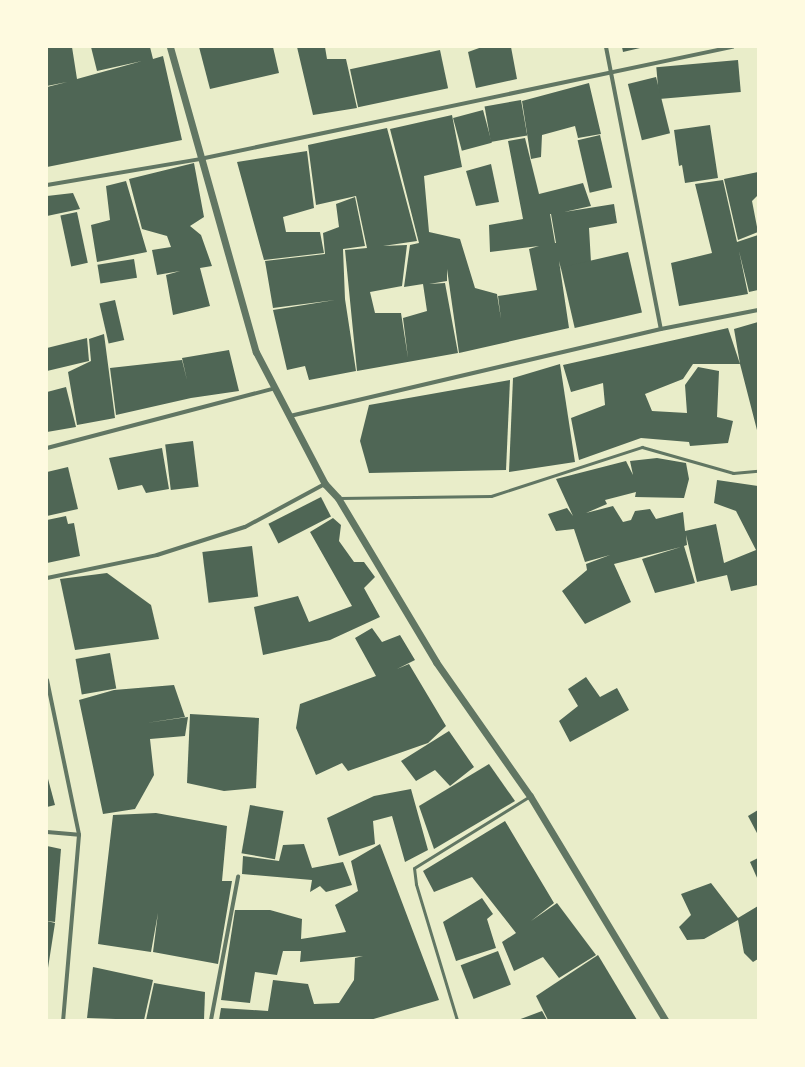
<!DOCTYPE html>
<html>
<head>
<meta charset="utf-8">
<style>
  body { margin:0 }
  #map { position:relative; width:805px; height:1067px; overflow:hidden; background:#e9edc9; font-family:"Sofia Sans Condensed",sans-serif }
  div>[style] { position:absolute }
  .building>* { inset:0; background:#4f6655; transform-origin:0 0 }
  .service>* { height:3px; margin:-1.5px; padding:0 1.5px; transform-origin:1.5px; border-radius:1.5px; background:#617663 }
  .minor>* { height:4px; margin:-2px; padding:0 2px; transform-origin:2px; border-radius:2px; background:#617663 }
  .tertiary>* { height:7px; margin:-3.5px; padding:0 3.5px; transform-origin:3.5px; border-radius:3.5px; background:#617663 }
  span { translate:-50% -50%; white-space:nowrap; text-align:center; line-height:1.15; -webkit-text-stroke:3px #fefae0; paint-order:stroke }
  .frame { position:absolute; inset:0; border:48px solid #fefae0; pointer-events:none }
</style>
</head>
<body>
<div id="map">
  <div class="building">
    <i style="clip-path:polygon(47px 47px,72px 47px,77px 79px,142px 61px,97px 71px,91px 47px,150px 47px,153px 59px,163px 56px,182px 140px,47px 167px,47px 87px,67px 82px,47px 86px)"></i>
    <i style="clip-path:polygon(199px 47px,273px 47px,279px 73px,210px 89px)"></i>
    <i style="clip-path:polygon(297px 47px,325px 47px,327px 59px,346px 59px,357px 108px,313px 115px)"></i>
    <i style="clip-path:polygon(482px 47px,511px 47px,517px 79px,476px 88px,468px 52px)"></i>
    <i style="clip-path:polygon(622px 47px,640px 47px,640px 48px,623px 52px)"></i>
    <i style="left:440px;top:50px;width:39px;height:92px;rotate:78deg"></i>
    <i style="left:738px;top:60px;width:32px;height:82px;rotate:85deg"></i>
    <i style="left:656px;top:77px;width:58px;height:29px;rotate:76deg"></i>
    <i style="clip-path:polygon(589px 83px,601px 134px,578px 138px,575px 126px,542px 135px,541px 157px,531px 159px,522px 101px)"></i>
    <i style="left:521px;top:100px;width:36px;height:37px;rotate:80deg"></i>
    <i style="left:483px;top:110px;width:34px;height:31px;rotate:75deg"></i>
    <i style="clip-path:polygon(evenodd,452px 115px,462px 167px,424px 176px,429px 232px,460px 239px,475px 288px,497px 294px,501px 319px,498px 296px,537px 290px,529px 249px,539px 246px,490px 252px,489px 225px,523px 219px,508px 141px,525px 138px,539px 194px,583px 183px,591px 206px,564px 212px,614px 204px,617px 223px,589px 228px,591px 262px,561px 269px,559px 261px,569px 328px,459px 353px,447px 269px,447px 281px,429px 284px,445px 283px,458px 353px,357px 371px,345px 250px,367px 248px,356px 196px,316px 205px,308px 145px,387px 128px,417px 241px,383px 246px,407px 245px,402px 286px,370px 292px,375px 313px,401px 313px,408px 358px,403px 318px,427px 311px,423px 284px,404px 287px,410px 245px,419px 243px,390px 129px,452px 115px,551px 214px,556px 243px,555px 243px,550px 214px,551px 214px)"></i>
    <i style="clip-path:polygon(710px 125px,718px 178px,685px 183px,682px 165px,679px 166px,674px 130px)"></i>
    <i style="left:600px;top:135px;width:54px;height:23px;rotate:77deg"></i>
    <i style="clip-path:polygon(307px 151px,314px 208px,283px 217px,286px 232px,320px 232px,324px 253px,264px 260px,237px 162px)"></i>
    <i style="clip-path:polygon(194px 163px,204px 217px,190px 226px,201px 235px,212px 266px,200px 268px,210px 306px,173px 315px,166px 275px,180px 271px,157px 275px,152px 250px,171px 247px,167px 236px,142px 229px,129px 179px)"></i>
    <i style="clip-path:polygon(491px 164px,499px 202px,476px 206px,466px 171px)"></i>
    <i style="clip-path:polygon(758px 172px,758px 195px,752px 201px,758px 232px,738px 240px,724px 179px)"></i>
    <i style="clip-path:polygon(723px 180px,737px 242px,758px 235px,758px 290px,749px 292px,739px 251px,748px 294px,679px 306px,671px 263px,712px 253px,695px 184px)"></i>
    <i style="clip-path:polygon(126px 181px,147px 252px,97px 262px,91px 225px,110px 220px,106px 186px)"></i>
    <i style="clip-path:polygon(73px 193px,80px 209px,47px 216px,47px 196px)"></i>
    <i style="clip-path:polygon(355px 197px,365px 246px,343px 249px,345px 299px,356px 371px,309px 380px,305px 366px,287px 370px,273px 310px,335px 300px,273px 308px,265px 261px,325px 254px,323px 233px,339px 227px,336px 204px)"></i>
    <i style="left:77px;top:212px;width:52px;height:17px;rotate:78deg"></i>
    <i style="left:628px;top:252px;width:62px;height:69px;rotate:77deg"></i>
    <i style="left:134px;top:259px;width:19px;height:37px;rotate:81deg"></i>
    <i style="left:115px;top:300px;width:41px;height:16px;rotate:77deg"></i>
    <i style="clip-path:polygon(758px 322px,758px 434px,740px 364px,693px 364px,683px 379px,645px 394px,652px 411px,687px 413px,685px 385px,698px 367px,719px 371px,717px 417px,733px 421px,728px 443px,690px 446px,689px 442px,641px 438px,579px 460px,571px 418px,605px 405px,603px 383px,571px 392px,563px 365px,728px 328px,740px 364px,734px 329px)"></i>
    <i style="clip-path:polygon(104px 334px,115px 418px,77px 425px,68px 372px,91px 361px,89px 339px)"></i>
    <i style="clip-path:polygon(87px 338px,89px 361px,47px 371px,47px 348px)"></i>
    <i style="clip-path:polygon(229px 350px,239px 391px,191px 398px,116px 415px,110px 368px,182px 360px,187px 380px,182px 358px)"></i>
    <i style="clip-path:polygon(560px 364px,575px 462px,509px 472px,513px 378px)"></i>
    <i style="clip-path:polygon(510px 380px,506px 470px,369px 473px,360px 441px,369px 405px)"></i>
    <i style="clip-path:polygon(66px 387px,76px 427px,47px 432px,47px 392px)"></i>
    <i style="left:193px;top:441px;width:46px;height:28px;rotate:83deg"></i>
    <i style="clip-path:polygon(162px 448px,169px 489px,146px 493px,142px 485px,118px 490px,109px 458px)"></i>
    <i style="clip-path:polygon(657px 458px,686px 463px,689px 479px,684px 498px,635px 497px,636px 492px,605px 500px,607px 504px,586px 513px,613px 506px,623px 522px,631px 520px,635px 511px,650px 509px,656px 519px,683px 512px,685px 531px,716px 524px,724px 563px,756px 550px,736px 511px,714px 503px,717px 480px,758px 486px,758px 585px,731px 591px,727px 575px,697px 582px,686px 535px,687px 545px,684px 546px,695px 583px,655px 593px,642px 559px,681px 547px,614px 564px,631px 602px,585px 624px,562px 591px,587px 570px,586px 564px,610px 555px,585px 562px,574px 529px,556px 531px,548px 514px,567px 508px,573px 516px,556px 479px,626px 461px,633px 475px,630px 461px)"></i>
    <i style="clip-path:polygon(68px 467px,78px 509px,47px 516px,47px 472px)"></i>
    <i style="left:321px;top:497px;width:22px;height:59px;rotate:63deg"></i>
    <i style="clip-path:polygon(66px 516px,68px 524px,74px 523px,80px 556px,47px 563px,47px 520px)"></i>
    <i style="clip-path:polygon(333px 518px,341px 525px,339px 541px,354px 562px,364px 562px,375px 577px,364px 588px,380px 617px,330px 640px,263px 655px,254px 607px,298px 596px,309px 622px,352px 606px,310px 532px)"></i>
    <i style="left:252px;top:546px;width:51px;height:50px;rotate:83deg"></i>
    <i style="clip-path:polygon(107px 573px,151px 605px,159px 639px,75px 650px,60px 579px)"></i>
    <i style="clip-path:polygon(372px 628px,382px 642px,400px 635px,415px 660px,397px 669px,409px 664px,446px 726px,428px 743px,348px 771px,342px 763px,316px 775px,296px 728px,300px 704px,376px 676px,355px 638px)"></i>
    <i style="left:110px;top:653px;width:36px;height:35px;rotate:80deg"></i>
    <i style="clip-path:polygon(586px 677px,600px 697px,617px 688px,629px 710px,570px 742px,559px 721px,578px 706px,568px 689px)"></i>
    <i style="clip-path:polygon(174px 685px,185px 717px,146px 723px,188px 717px,185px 736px,150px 739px,154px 775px,135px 809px,103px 814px,79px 700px,114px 690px)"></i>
    <i style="clip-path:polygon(190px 714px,259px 718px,256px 788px,224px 791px,187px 783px)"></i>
    <i style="clip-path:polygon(449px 731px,474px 767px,450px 786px,435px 770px,416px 781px,401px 761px)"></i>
    <i style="clip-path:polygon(489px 764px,515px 801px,434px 849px,419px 806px)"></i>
    <i style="clip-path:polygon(47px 775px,55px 805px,47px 807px)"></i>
    <i style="clip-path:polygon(411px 789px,428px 850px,405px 862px,392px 816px,373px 821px,375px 844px,339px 856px,327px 818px,374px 796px)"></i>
    <i style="left:250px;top:805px;width:34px;height:49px;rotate:10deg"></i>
    <i style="clip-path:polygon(758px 810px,758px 835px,748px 816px)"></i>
    <i style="clip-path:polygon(156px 813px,227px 826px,222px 881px,232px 881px,218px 964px,153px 952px,158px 913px,151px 952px,98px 944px,113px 815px)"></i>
    <i style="clip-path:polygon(505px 821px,554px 903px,531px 921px,557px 903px,596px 955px,559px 978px,543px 957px,514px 971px,502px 942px,516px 933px,472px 877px,434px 892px,423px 871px)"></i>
    <i style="clip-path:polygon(304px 844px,312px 868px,343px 862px,352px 885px,326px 892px,320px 886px,310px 892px,312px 880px,242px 874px,243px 856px,279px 861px,283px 845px)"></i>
    <i style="clip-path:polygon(380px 844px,439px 1000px,370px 1020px,219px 1020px,221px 1008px,268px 1011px,273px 980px,308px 984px,314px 1004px,339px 1003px,354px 980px,355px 958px,363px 956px,300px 962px,301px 951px,283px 951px,277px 975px,255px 972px,250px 1003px,221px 1000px,235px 910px,270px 910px,302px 919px,301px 939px,346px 932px,335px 905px,358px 891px,351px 861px)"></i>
    <i style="clip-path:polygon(47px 846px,61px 849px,55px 922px,47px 921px)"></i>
    <i style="clip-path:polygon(758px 858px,758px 880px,750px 862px)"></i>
    <i style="clip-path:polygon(711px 883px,738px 918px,758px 906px,758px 959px,753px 962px,744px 953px,738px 920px,704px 939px,687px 940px,679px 927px,691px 915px,681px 894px)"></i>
    <i style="clip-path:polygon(482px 898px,493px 914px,487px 919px,496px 948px,456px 961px,443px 922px)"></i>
    <i style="clip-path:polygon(47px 921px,55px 923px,48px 968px,47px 968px)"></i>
    <i style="left:498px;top:951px;width:36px;height:40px;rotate:69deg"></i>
    <i style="clip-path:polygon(598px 955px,637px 1020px,548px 1020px,536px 996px)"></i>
    <i style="clip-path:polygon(93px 967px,153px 980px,144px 1020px,87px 1018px)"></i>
    <i style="clip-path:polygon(154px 983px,205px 992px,204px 1020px,146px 1020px)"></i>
    <i style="clip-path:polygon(542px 1011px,547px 1020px,518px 1020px)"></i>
  </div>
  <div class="service">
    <i style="left:339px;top:498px;width:152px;rotate:-0.8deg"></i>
    <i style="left:491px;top:496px;width:159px;rotate:-18deg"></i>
    <i style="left:642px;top:447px;width:95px;rotate:15.9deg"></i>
    <i style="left:733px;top:473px;width:25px;rotate:-5deg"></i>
    <i style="left:457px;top:1020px;width:142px;rotate:-106.8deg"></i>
    <i style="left:416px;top:884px;width:16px;rotate:-97deg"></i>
    <i style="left:414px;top:868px;width:137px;rotate:-31.8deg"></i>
  </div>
  <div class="minor">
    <i style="left:606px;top:47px;width:287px;rotate:79deg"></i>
    <i style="left:47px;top:185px;width:155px;rotate:-9.6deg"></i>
    <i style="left:200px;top:159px;width:544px;rotate:-11.89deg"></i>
    <i style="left:290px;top:416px;width:381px;rotate:-13.2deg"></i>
    <i style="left:661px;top:329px;width:99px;rotate:-11.1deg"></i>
    <i style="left:47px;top:448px;width:236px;rotate:-14.7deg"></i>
    <i style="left:47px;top:578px;width:112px;rotate:-11.8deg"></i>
    <i style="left:157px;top:555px;width:92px;rotate:-17.7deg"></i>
    <i style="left:245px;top:527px;width:91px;rotate:-28.3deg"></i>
    <i style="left:47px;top:680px;width:158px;rotate:78.3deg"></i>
    <i style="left:79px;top:835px;width:186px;rotate:94.9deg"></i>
    <i style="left:47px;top:832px;width:32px;rotate:5deg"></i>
    <i style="left:211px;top:1020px;width:146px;rotate:-79.3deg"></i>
  </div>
  <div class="tertiary">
    <i style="left:170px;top:47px;width:317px;rotate:74.3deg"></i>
    <i style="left:256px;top:352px;width:149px;rotate:62.4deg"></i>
    <i style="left:325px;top:484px;width:19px;rotate:47deg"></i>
    <i style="left:338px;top:498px;width:191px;rotate:59.1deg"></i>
    <i style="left:436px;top:662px;width:164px;rotate:55deg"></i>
    <i style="left:530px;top:796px;width:262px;rotate:58.9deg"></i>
  </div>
  <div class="frame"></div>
</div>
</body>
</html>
